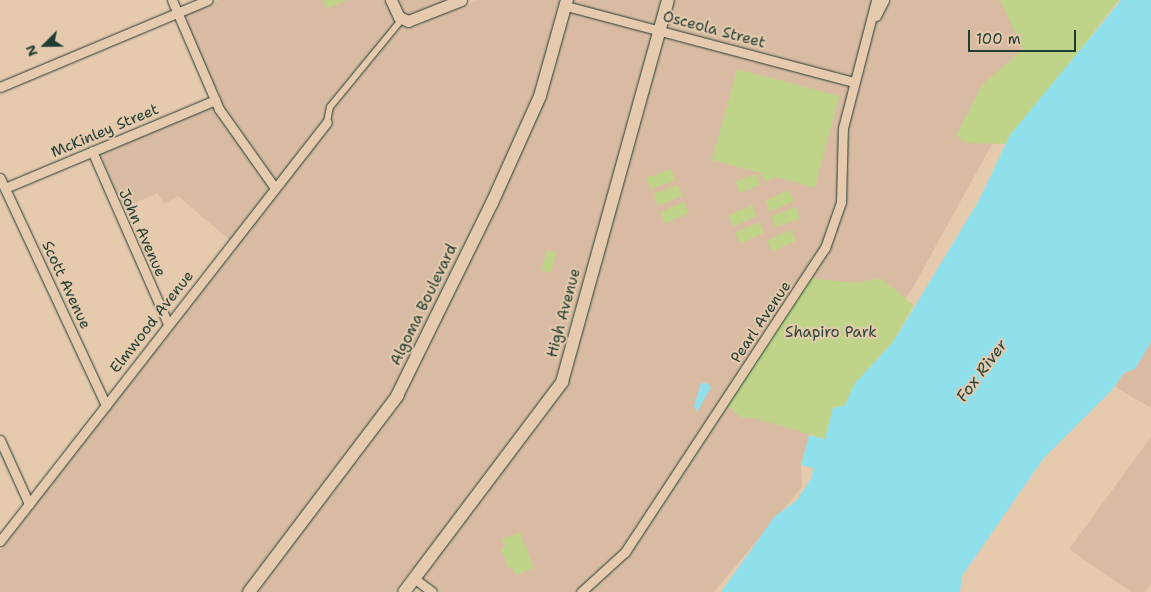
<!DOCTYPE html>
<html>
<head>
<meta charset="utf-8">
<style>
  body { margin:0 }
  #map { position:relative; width:1151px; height:592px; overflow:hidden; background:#e6caad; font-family:"Shantell Sans",sans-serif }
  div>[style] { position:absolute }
  .built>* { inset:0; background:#d8bba2 }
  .green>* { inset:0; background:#c0d489; transform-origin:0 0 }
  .water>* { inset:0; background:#90e0ec }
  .roads { filter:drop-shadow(0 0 1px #1f3d34) drop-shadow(0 0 1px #1f3d34) }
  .pedestrian>* { height:6px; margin:-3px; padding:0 3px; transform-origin:3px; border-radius:3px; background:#e6caad }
  .minor>* { height:9px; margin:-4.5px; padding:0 4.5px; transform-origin:4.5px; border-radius:4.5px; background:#e6caad }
  .tertiary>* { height:11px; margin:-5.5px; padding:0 5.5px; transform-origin:5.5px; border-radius:5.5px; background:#e6caad }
  .secondary>* { height:12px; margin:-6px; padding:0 6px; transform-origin:6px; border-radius:6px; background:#e6caad }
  span { translate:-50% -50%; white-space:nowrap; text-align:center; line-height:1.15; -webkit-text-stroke:4px #e6caad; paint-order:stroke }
  .street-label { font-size:15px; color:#1f3d34 }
  .park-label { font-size:15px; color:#274538 }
  .water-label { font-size:16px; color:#25453d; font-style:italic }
  .north { position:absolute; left:20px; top:20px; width:50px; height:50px; -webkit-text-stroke:4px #e6caad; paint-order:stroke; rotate:247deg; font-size:14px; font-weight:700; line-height:20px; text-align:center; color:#1f3d34 }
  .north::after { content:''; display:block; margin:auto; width:18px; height:22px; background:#1f3d34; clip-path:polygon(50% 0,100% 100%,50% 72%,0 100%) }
  .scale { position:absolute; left:968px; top:30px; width:108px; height:22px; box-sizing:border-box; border:2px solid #1f3d34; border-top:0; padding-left:6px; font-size:15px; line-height:18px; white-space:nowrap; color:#1f3d34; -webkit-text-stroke:4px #e6caad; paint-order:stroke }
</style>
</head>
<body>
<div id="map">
  <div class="built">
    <i style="clip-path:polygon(219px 0,444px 0,450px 12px,478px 0,1099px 0,990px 148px,912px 289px,809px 435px,801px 465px,802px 487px,714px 592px,441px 592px,411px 570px,394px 592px,0 592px,0 550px,237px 246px,178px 196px,164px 204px,158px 193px,123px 208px,100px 154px,221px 98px,182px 15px)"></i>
    <i style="clip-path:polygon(1151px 342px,1151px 408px,1114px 386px,1124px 373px,1135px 368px)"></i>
    <i style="clip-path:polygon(1151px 437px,1151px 583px,1145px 592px,1131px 592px,1069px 549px)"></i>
  </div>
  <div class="green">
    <i style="clip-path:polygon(323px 0,346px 0,346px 1px,326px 9px)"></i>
    <i style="clip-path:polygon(1000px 0,1119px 0,1006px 144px,967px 143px,956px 136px,982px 85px,1023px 49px)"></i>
    <i style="clip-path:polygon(737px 69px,839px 96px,815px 188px,777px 177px,765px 182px,761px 173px,712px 160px)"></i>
    <i style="left:671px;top:169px;width:12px;height:26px;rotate:70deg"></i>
    <i style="left:756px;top:174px;width:12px;height:22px;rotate:70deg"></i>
    <i style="left:678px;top:185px;width:12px;height:26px;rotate:70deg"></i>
    <i style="left:789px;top:190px;width:12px;height:26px;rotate:66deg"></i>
    <i style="left:684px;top:202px;width:12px;height:26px;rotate:66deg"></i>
    <i style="left:752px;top:205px;width:12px;height:26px;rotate:66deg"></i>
    <i style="left:796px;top:207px;width:12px;height:26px;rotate:70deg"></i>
    <i style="left:759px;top:222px;width:12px;height:26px;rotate:66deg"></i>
    <i style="left:791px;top:230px;width:12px;height:26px;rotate:66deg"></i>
    <i style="left:547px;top:250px;width:10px;height:21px;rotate:17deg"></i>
    <i style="clip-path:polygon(811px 278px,857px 283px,880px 278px,914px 305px,893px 342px,855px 383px,845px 405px,833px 408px,825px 439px,754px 418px,742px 418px,724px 403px,795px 296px)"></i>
    <i style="clip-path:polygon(520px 532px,534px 568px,515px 575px,512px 567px,508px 568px,501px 549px,505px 547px,502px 539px)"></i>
  </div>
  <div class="water">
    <i style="clip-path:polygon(1121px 0,1151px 0,1151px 342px,1135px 369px,1124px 373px,1112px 390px,1043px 459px,962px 576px,960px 592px,721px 592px,775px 516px,797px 500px,812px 477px,813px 468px,801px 465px,809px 435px,825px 439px,833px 408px,845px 405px,855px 383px,893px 342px,978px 202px,1010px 135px)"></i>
    <i style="clip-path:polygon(701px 383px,707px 383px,711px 387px,697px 412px,694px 406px)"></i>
  </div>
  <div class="roads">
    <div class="pedestrian">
      <i style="left:327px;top:122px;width:15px;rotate:-79deg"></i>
      <i style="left:330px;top:107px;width:114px;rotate:-50.7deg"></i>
    </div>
    <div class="minor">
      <i style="left:172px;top:0;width:119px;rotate:66.7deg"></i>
      <i style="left:219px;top:109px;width:97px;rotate:54.7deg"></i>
      <i style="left:566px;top:6px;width:298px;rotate:14.8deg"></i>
      <i style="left:876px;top:16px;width:18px;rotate:-63deg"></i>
      <i style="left:0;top:87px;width:225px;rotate:-22.7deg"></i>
      <i style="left:92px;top:151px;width:189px;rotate:66.3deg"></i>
      <i style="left:0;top:178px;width:251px;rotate:65deg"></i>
      <i style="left:5px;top:188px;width:228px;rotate:-22.7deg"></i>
      <i style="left:0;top:440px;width:70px;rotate:65.6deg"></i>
      <i style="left:0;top:541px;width:531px;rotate:-52.03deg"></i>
      <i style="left:415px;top:579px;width:21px;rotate:37deg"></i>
      <i style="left:581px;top:592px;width:59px;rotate:-42.3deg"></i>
      <i style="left:625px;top:552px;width:364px;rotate:-56.7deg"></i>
      <i style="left:825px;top:248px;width:49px;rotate:-70.8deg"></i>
      <i style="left:841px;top:202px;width:74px;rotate:-88.5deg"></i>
      <i style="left:843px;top:128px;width:132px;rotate:-75.5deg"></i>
    </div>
    <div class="tertiary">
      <i style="left:391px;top:0;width:19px;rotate:65deg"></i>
      <i style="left:399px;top:17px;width:10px;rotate:24deg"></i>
      <i style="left:408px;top:21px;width:57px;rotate:-21.6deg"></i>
    </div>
    <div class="secondary">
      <i style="left:249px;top:592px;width:246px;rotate:-52.9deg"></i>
      <i style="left:397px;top:396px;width:215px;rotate:-63.8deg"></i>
      <i style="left:492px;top:203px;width:117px;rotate:-65.8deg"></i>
      <i style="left:540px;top:96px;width:100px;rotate:-74.3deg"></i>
      <i style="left:404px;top:592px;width:263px;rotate:-53deg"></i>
      <i style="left:562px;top:382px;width:396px;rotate:-74.5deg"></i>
    </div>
  </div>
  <div class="street-label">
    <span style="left:714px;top:30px;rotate:15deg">Osceola Street</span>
    <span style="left:105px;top:131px;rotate:-23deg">McKinley Street</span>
    <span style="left:142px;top:233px;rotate:66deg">John Avenue</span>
    <span style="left:66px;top:285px;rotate:65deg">Scott Avenue</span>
    <span style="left:424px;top:305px;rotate:-64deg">Algoma Boulevard</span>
    <span style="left:564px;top:313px;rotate:-75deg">High Avenue</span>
    <span style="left:152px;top:322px;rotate:-52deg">Elmwood Avenue</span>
    <span style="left:761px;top:322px;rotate:-56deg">Pearl Avenue</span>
  </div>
  <div class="park-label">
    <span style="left:831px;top:333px">Shapiro Park</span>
  </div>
  <div class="water-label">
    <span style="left:982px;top:371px;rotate:-53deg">Fox River</span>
  </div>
  <div class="north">N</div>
  <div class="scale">100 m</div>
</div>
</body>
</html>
